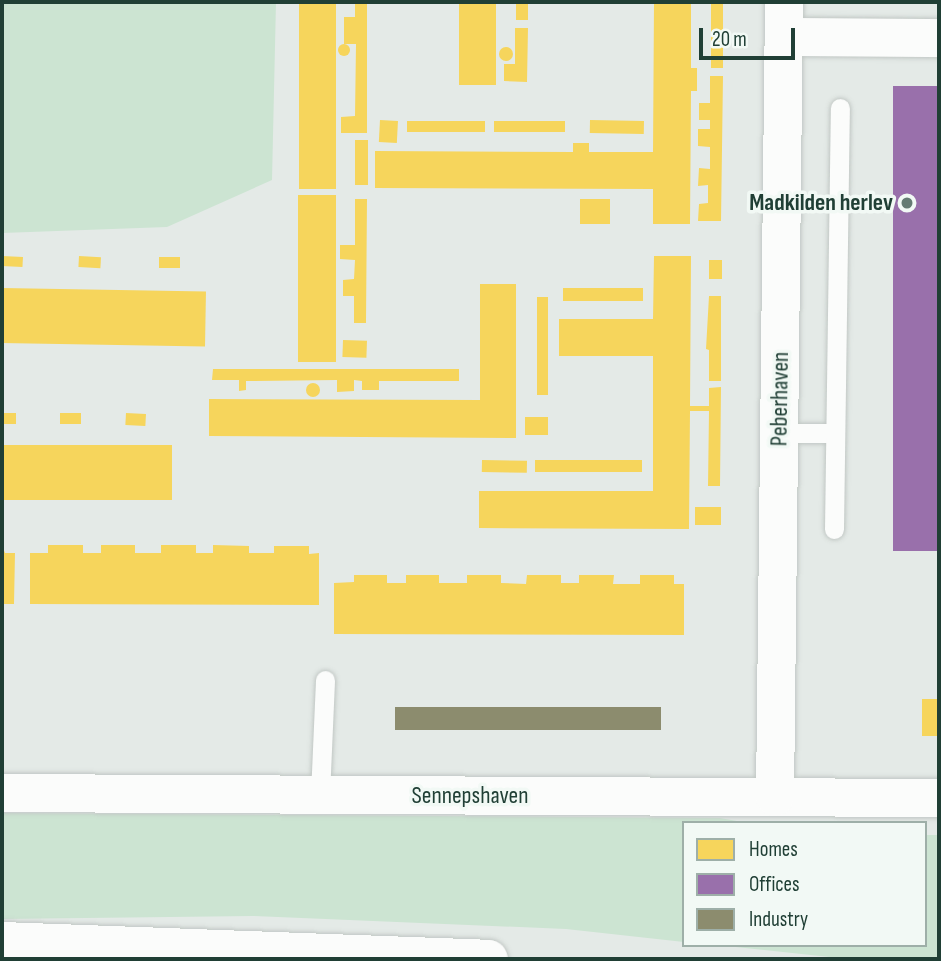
<!DOCTYPE html>
<html>
<head>
<meta charset="utf-8">
<style>
  body { margin:0 }
  #map { position:relative; width:941px; height:961px; overflow:hidden; background:#e4eae7; font-family:"Sofia Sans Condensed",sans-serif }
  div>[style] { position:absolute }
  .green>* { inset:0; background:#cce4d2 }
  .homes>* { inset:0; background:#f6d55c; transform-origin:0 0 }
  .round { border-radius:50% }
  .offices>* { inset:0; background:#9970ab; transform-origin:0 0 }
  .industry>* { inset:0; background:#8c8c6e; transform-origin:0 0 }
  .roads { filter:drop-shadow(0 0 2px #c1c7c4) drop-shadow(0 0 2px #c1c7c4) }
  .service>* { height:19px; margin:-9.5px; padding:0 9.5px; transform-origin:9.5px; border-radius:9.5px; background:#fbfcfb }
  .minor>* { height:38px; margin:-19px; padding:0 19px; transform-origin:19px; border-radius:19px; background:#fbfcfb }
  .tertiary>* { height:38px; margin:-19px; padding:0 19px; transform-origin:19px; border-radius:19px; background:#fbfcfb }
  .dots>* { width:19px; height:19px; translate:-50% -50%; box-sizing:border-box; border:4px solid #f2f9f5; border-radius:50% }
  span { translate:-50% -50%; white-space:nowrap; text-align:center; line-height:1.15; -webkit-text-stroke:7px #f2f9f5; paint-order:stroke }
  .poi-label { font-size:24px; color:#203f35; font-weight:700 }
  .right { translate:-100% -50%; text-align:right }
  .street-label { font-size:24px; color:#203f35 }
  .frame { position:absolute; inset:0; border:4px solid #203f35; pointer-events:none }
  .legend { position:absolute; left:682px; top:821px; width:245px; height:126px; box-sizing:border-box; background:#f2f9f5; border:2px solid #9eafa8; margin:0; padding:9px 12px; list-style:none; font-size:21px; color:#203f35 }
  .legend li { display:flex; align-items:center; gap:14px; height:35px }
  .legend b { width:35px; border:2px solid #9eafa8 }
  .scale { position:absolute; left:699px; top:28px; width:96px; height:32px; box-sizing:border-box; border:4px solid #203f35; border-top:0; padding-left:9px; font-size:21px; line-height:24px; white-space:nowrap; color:#203f35; -webkit-text-stroke:5px #f2f9f5; paint-order:stroke }
</style>
</head>
<body>
<div id="map">
  <div class="green">
    <i style="clip-path:polygon(2px 2px,276px 2px,272px 180px,167px 227px,2px 233px)"></i>
    <i style="clip-path:polygon(2px 813px,720px 818px,748px 823px,684px 823px,684px 942px,566px 929px,253px 916px,2px 919px)"></i>
    <i style="clip-path:polygon(925px 835px,939px 835px,939px 959px,848px 959px,717px 945px,925px 945px)"></i>
  </div>
  <div class="homes">
    <i style="left:299px;top:2px;width:37px;height:187px"></i>
    <i style="clip-path:polygon(355px 2px,367px 2px,367px 133px,341px 133px,341px 117px,355px 116px,356px 44px,344px 44px,344px 17px,355px 17px)"></i>
    <i style="left:459px;top:2px;width:37px;height:83px"></i>
    <i style="left:516px;top:2px;width:12px;height:18px"></i>
    <i style="clip-path:polygon(654px 2px,691px 2px,691px 68px,697px 68px,697px 91px,691px 91px,690px 224px,653px 224px,653px 189px,375px 188px,375px 151px,573px 152px,573px 143px,589px 143px,589px 152px,653px 152px)"></i>
    <i style="left:711px;top:2px;width:12px;height:66px"></i>
    <i style="clip-path:polygon(515px 28px,528px 28px,527px 82px,504px 81px,504px 64px,515px 64px)"></i>
    <i class="round" style="left:338px;top:44px;width:12px;height:12px"></i>
    <i class="round" style="left:499px;top:47px;width:14px;height:14px"></i>
    <i style="clip-path:polygon(710px 76px,723px 76px,721px 221px,698px 221px,699px 204px,708px 203px,708px 185px,698px 186px,699px 168px,710px 169px,710px 147px,698px 146px,698px 129px,710px 129px,710px 120px,699px 120px,699px 103px,710px 103px)"></i>
    <i style="left:380px;top:120px;width:18px;height:22px;rotate:3deg"></i>
    <i style="left:590px;top:120px;width:54px;height:13px;rotate:1deg"></i>
    <i style="left:407px;top:121px;width:78px;height:11px"></i>
    <i style="left:494px;top:121px;width:71px;height:11px"></i>
    <i style="left:355px;top:140px;width:13px;height:45px"></i>
    <i style="left:298px;top:195px;width:38px;height:167px"></i>
    <i style="clip-path:polygon(355px 199px,367px 199px,366px 323px,354px 323px,354px 296px,343px 296px,343px 280px,354px 279px,355px 260px,340px 259px,340px 245px,355px 245px)"></i>
    <i style="left:580px;top:199px;width:30px;height:25px"></i>
    <i style="left:2px;top:256px;width:21px;height:10px;rotate:3deg"></i>
    <i style="left:79px;top:256px;width:22px;height:11px;rotate:3deg"></i>
    <i style="clip-path:polygon(654px 256px,691px 256px,690px 406px,709px 406px,709px 388px,721px 387px,720px 486px,708px 486px,709px 411px,690px 411px,689px 529px,479px 528px,479px 491px,653px 491px,653px 356px,559px 356px,559px 319px,653px 319px)"></i>
    <i style="left:159px;top:257px;width:21px;height:11px"></i>
    <i style="left:709px;top:260px;width:13px;height:19px"></i>
    <i style="clip-path:polygon(480px 284px,516px 284px,516px 438px,209px 436px,209px 399px,480px 400px)"></i>
    <i style="left:2px;top:288px;width:204px;height:55px;rotate:1deg"></i>
    <i style="left:563px;top:288px;width:80px;height:13px"></i>
    <i style="clip-path:polygon(709px 296px,721px 296px,721px 381px,709px 381px,709px 350px,706px 349px)"></i>
    <i style="left:537px;top:297px;width:11px;height:98px"></i>
    <i style="left:343px;top:340px;width:24px;height:17px;rotate:2deg"></i>
    <i style="clip-path:polygon(213px 369px,459px 369px,459px 381px,379px 381px,379px 390px,362px 390px,362px 381px,354px 380px,354px 391px,337px 392px,337px 380px,246px 381px,246px 390px,239px 391px,239px 380px,212px 380px)"></i>
    <i class="round" style="left:306px;top:383px;width:14px;height:14px"></i>
    <i style="left:2px;top:413px;width:14px;height:11px"></i>
    <i style="left:60px;top:413px;width:21px;height:11px"></i>
    <i style="left:126px;top:413px;width:20px;height:12px;rotate:3deg"></i>
    <i style="left:525px;top:417px;width:23px;height:18px"></i>
    <i style="left:2px;top:445px;width:170px;height:55px"></i>
    <i style="left:482px;top:460px;width:45px;height:12px;rotate:1deg"></i>
    <i style="left:535px;top:460px;width:107px;height:12px"></i>
    <i style="left:695px;top:507px;width:26px;height:18px"></i>
    <i style="clip-path:polygon(2px 545px,5px 553px,15px 553px,14px 604px,2px 604px)"></i>
    <i style="clip-path:polygon(48px 545px,83px 545px,83px 553px,101px 553px,101px 545px,135px 545px,135px 553px,161px 553px,161px 545px,196px 545px,196px 553px,213px 553px,213px 545px,249px 546px,249px 553px,274px 553px,274px 546px,309px 546px,309px 554px,319px 553px,319px 605px,30px 604px,30px 553px,48px 553px)"></i>
    <i style="clip-path:polygon(354px 575px,387px 575px,387px 583px,406px 583px,406px 575px,439px 575px,439px 583px,467px 583px,467px 575px,501px 575px,501px 583px,526px 584px,527px 575px,561px 575px,561px 583px,579px 583px,579px 575px,614px 575px,613px 584px,640px 584px,640px 575px,674px 575px,674px 584px,684px 584px,684px 635px,334px 634px,334px 583px,354px 582px)"></i>
    <i style="left:922px;top:699px;width:17px;height:37px"></i>
  </div>
  <div class="offices">
    <i style="left:893px;top:86px;width:46px;height:465px"></i>
  </div>
  <div class="industry">
    <i style="left:395px;top:707px;width:266px;height:23px"></i>
  </div>
  <div class="roads">
    <div class="service">
      <i style="left:779px;top:433px;width:56px"></i>
      <i style="left:834px;top:529px;width:421px;rotate:-89.2deg"></i>
      <i style="left:320px;top:795px;width:115px;rotate:-87.5deg"></i>
    </div>
    <div class="minor">
      <i style="left:784px;top:37px;width:155px;rotate:0.4deg"></i>
      <i style="left:2px;top:793px;width:937px;rotate:0.31deg"></i>
      <i style="left:775px;top:797px;width:795px;rotate:-89.35deg"></i>
    </div>
    <div class="tertiary">
      <i style="left:2px;top:941px;width:487px;rotate:2.1deg"></i>
    </div>
  </div>
  <div class="dots">
    <i style="left:907px;top:203px;background:#657b73"></i>
  </div>
  <div class="poi-label">
    <span class="right" style="left:893px;top:203px">Madkilden herlev</span>
  </div>
  <div class="street-label">
    <span style="left:780px;top:399px;rotate:-89deg">Peberhaven</span>
    <span style="left:470px;top:796px">Sennepshaven</span>
  </div>
  <div class="frame"></div>
  <ul class="legend">
  <li><b style="height:19px;background:#f6d55c"></b>Homes</li>
  <li><b style="height:19px;background:#9970ab"></b>Offices</li>
  <li><b style="height:19px;background:#8c8c6e"></b>Industry</li>
  </ul>
  <div class="scale">20 m</div>
</div>
</body>
</html>
